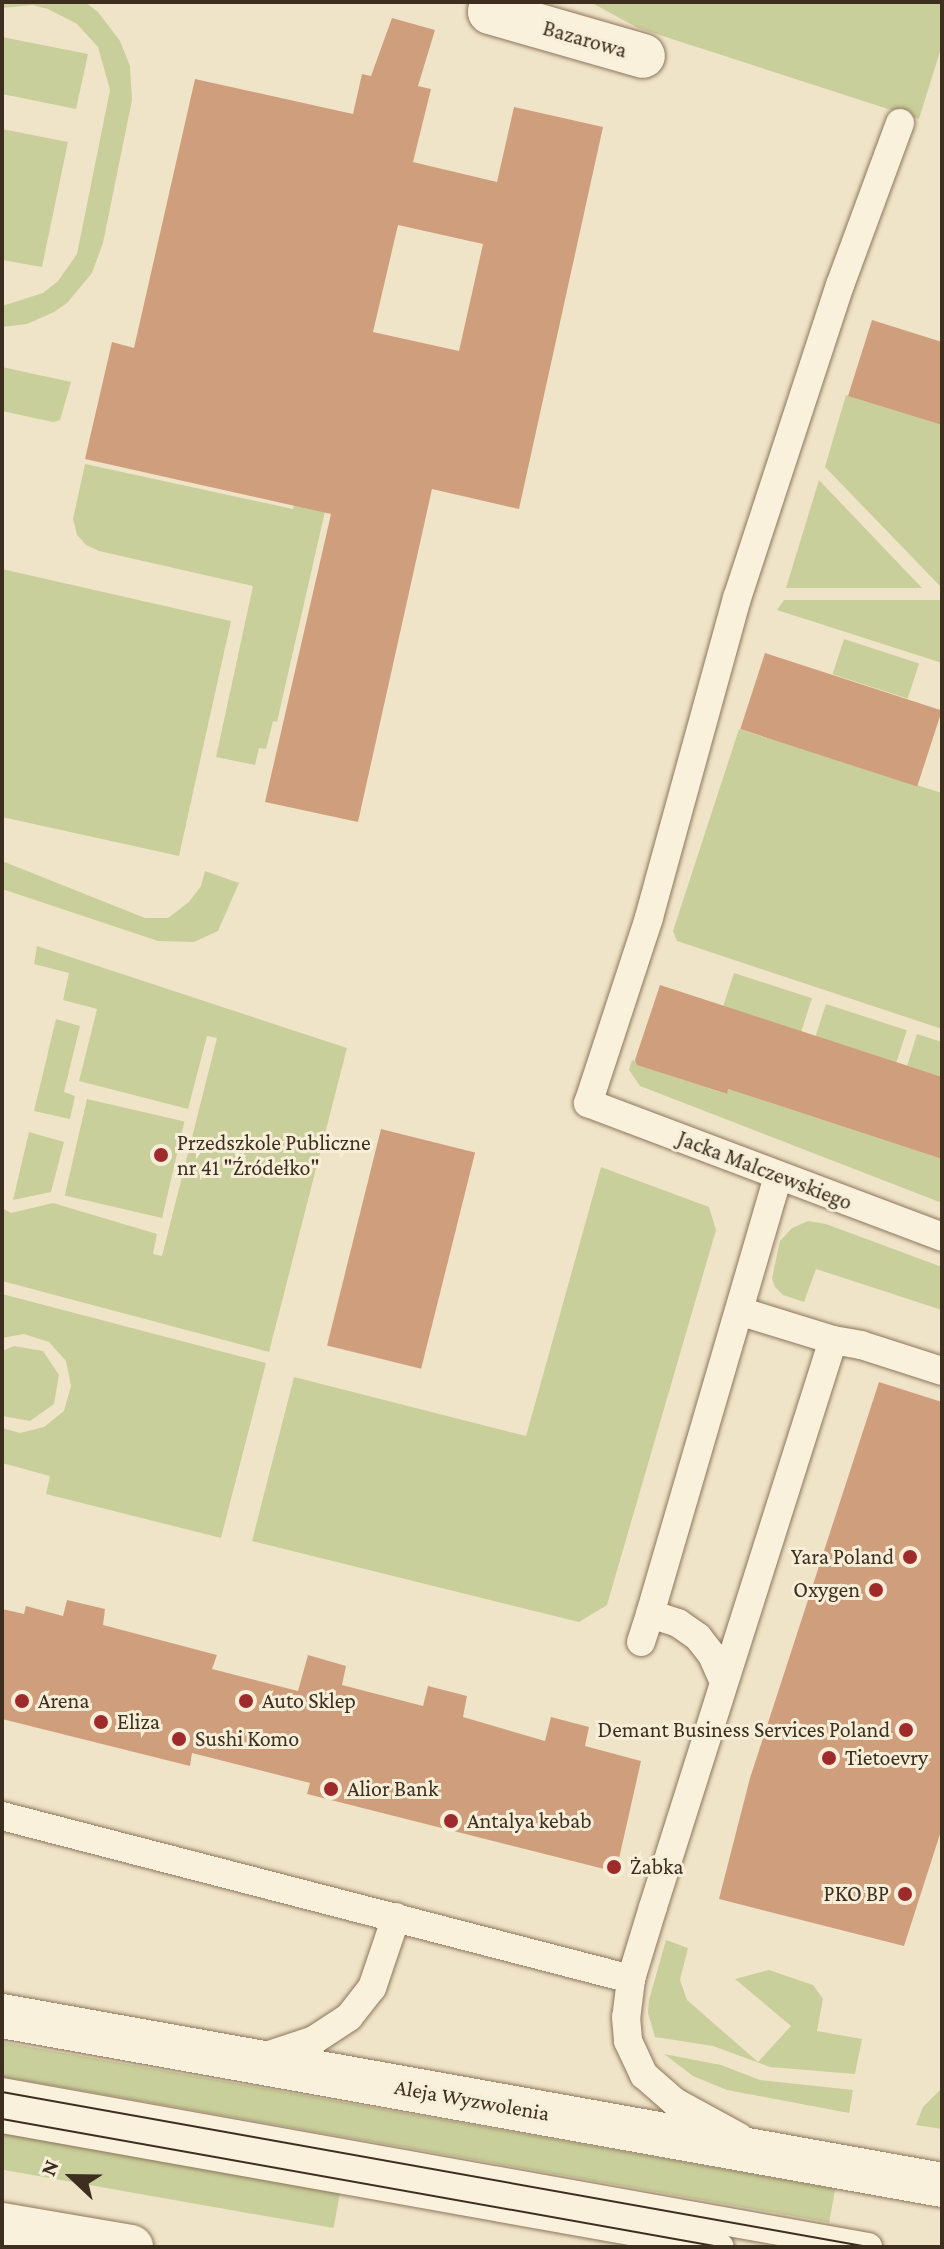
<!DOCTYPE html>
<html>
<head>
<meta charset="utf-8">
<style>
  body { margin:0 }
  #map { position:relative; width:944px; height:2249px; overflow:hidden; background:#f0e4c8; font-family:"Crimson Pro",serif }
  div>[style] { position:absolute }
  .green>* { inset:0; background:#c9cf9b; transform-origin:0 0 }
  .building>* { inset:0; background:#cf9f7d; transform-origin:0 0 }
  .roads { filter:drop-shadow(0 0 2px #8d765c) drop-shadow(0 0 2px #8d765c) }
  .service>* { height:28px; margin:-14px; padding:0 14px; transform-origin:14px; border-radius:14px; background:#faf1dc }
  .minor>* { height:44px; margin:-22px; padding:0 22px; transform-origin:22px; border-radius:22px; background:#faf1dc }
  .tertiary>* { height:44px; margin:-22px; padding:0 22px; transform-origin:22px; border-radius:22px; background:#faf1dc }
  .tram>* { height:2px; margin:-1px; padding:0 1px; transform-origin:1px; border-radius:1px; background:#3d2e20 }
  .dots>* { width:22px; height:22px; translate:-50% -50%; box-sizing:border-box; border:4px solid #f7eed8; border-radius:50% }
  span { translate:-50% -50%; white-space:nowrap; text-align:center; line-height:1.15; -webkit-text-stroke:6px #f7eed8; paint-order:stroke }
  .street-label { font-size:22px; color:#3d2e20 }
  .poi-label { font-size:22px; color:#3d2e20 }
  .left { translate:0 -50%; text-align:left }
  .right { translate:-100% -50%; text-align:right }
  .frame { position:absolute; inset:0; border:4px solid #3d2e20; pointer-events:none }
  .north { position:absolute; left:32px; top:2137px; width:80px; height:80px; -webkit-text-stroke:6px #f7eed8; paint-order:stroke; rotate:292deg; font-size:22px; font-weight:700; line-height:32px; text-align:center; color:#3d2e20 }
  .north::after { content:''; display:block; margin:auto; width:28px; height:36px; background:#3d2e20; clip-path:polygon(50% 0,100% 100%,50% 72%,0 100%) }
</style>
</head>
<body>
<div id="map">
  <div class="green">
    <i style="clip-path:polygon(2px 2px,85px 2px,98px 12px,120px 41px,130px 66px,132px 100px,103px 243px,92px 273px,67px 303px,54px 312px,27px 324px,2px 327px,2px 306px,43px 293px,58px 281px,77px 254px,110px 90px,98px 47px,77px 24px,48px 9px,32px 5px,2px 8px)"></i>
    <i style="clip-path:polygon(590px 2px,942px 2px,942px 45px,919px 119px,638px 28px)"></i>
    <i style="clip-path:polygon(2px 37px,88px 54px,76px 109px,2px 94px)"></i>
    <i style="clip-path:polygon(2px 129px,68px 142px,42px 267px,2px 260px)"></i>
    <i style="clip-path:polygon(2px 367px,71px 382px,60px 420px,53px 422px,2px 411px)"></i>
    <i style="clip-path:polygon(846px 395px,942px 425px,942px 588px,825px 467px)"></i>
    <i style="clip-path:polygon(85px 464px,293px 509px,298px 487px,329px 494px,277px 722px,273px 721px,266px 749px,259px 748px,255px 765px,216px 757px,253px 586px,99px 551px,86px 545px,77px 535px,73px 519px)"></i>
    <i style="clip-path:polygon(819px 480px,922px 588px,786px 588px)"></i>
    <i style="clip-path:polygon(2px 569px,231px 621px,179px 856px,2px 817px)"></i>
    <i style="clip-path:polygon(784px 600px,940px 600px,942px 663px,777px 610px)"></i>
    <i style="left:844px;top:639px;width:79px;height:37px;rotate:18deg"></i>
    <i style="clip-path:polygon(739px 729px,942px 793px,942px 1029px,677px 941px,673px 931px)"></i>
    <i style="clip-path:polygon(2px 861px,145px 918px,168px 918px,189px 902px,201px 886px,205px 871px,239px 883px,218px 931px,194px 942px,158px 941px,2px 889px)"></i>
    <i style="clip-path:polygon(37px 946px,347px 1048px,269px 1352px,2px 1281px,2px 1208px,11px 1213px,53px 1203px,157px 1234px,153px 1254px,162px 1256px,217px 1038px,207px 1036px,188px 1109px,79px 1081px,97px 1009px,63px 1000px,69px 973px,34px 964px)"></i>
    <i style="left:734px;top:973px;width:82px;height:35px;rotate:18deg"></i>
    <i style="left:826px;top:1004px;width:85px;height:34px;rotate:18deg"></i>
    <i style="clip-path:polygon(56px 1019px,80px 1026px,64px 1092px,75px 1096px,70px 1119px,34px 1111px)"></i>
    <i style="clip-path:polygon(917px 1034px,942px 1042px,942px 1077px,907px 1066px)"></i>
    <i style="clip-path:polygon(632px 1060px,639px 1062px,638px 1065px,726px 1094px,728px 1089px,942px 1159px,942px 1203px,640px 1086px,629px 1070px)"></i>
    <i style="left:87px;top:1099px;width:100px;height:99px;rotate:13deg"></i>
    <i style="clip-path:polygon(29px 1132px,64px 1142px,51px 1192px,13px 1200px)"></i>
    <i style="clip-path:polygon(601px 1167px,709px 1207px,716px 1230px,607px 1605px,579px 1622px,252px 1541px,294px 1377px,526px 1436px)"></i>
    <i style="clip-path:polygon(808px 1221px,826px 1224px,942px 1267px,942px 1310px,816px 1269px,804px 1302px,783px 1295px,775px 1287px,772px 1278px,780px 1241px,792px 1228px)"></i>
    <i style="clip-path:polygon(2px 1294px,266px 1363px,221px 1538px,46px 1494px,50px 1476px,2px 1463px,2px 1428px,20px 1433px,44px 1427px,64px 1411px,71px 1386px,66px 1361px,49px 1342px,24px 1334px,2px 1338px)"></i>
    <i style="clip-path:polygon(14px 1346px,43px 1351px,59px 1375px,54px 1404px,30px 1421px,2px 1416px,2px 1351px)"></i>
    <i style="clip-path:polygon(666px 1940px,688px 1948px,680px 1980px,687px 2000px,758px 2062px,791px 2026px,735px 1979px,769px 1970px,813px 1985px,823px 1999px,817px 2031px,862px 2039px,855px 2074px,770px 2067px,713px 2046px,655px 2037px,648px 2013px,649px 2000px)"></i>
    <i style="left:2px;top:2042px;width:846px;height:34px;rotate:10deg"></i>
    <i style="clip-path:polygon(664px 2054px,721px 2065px,760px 2080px,853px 2090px,849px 2113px,727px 2090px,693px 2076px)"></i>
    <i style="clip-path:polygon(942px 2088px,942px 2129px,916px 2125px,923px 2107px)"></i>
    <i style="left:2px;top:2128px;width:344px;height:41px;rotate:10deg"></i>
  </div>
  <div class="building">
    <i style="clip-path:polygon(evenodd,392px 18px,435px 30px,418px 86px,431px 89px,413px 162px,497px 182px,514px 107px,603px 127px,519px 509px,432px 489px,358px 822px,265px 802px,331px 514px,85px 459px,112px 342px,134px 348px,195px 79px,353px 114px,362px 74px,371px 76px,392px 18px,398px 225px,483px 244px,459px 351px,373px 332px,398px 225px)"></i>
    <i style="clip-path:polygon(872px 320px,942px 342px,942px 425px,848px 396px)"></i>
    <i style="left:765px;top:653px;width:186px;height:80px;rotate:18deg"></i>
    <i style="clip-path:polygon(660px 985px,942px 1077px,942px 1159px,728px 1089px,727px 1094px,637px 1065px,635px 1060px)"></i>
    <i style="left:381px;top:1129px;width:97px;height:223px;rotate:14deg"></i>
    <i style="clip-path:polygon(879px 1382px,942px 1402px,942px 1828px,904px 1946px,719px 1899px,750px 1778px)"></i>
    <i style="clip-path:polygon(67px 1600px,105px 1609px,103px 1625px,217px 1655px,212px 1669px,298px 1691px,308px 1655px,346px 1666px,342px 1685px,423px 1706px,428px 1686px,467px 1696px,463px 1717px,545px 1741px,551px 1717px,589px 1727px,585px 1746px,641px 1761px,616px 1872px,307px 1794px,310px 1783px,192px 1753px,190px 1766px,2px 1719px,2px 1609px,24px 1614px,26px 1606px,63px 1616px)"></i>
  </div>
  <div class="roads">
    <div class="service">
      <i style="left:900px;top:123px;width:173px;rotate:110.3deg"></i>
      <i style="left:840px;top:285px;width:330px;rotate:108.2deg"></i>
      <i style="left:737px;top:598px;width:332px;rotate:105.4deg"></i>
      <i style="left:649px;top:918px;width:195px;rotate:108.2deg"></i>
      <i style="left:588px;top:1103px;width:379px;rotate:20.7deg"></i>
      <i style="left:739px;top:1311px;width:98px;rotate:17.1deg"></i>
      <i style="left:833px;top:1340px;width:595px;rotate:107.61deg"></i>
      <i style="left:653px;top:1907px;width:75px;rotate:107deg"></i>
      <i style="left:631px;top:1979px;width:38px;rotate:97deg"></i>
      <i style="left:626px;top:2017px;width:24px;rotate:85deg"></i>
      <i style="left:628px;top:2041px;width:38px;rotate:65deg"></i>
      <i style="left:644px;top:2075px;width:41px;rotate:41.1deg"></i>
      <i style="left:675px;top:2102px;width:73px;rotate:28.7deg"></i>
      <i style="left:833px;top:1340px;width:28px;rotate:10deg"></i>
      <i style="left:861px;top:1345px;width:85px;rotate:17.8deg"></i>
      <i style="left:641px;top:1642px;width:29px;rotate:-72deg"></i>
      <i style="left:724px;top:1682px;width:30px;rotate:-114deg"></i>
      <i style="left:712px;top:1655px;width:23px;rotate:-128deg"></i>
      <i style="left:698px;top:1637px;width:24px;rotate:-145deg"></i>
      <i style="left:678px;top:1623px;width:29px;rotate:-162deg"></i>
      <i style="left:650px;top:1614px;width:457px;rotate:-73.7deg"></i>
      <i style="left:2px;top:1816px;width:650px;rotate:14.53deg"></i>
      <i style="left:263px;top:2057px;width:54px;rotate:-18.4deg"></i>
      <i style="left:314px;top:2040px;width:42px;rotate:-33.3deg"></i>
      <i style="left:349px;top:2017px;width:37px;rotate:-52deg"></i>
      <i style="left:372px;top:1988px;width:75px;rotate:-71.3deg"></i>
      <i style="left:2px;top:2092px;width:880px;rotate:10.15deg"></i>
      <i style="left:2px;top:2119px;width:729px;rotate:10.11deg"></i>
    </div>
    <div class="minor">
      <i style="left:492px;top:2px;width:10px;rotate:101deg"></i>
      <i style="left:490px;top:12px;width:159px;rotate:16deg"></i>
    </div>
    <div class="tertiary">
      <i style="left:2px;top:2016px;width:955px;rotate:10.19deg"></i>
      <i style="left:2px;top:2225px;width:131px;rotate:9.7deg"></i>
    </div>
  </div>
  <div class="tram">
    <i style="left:2px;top:2092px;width:880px;rotate:10.15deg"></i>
    <i style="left:2px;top:2119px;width:729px;rotate:10.11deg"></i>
  </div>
  <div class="dots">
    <i style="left:161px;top:1155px;background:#9e2a2b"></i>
    <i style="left:910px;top:1557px;background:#9e2a2b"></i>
    <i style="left:876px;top:1590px;background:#9e2a2b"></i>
    <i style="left:22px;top:1701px;background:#9e2a2b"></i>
    <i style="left:246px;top:1701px;background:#9e2a2b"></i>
    <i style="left:101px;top:1722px;background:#9e2a2b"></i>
    <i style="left:906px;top:1730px;background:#9e2a2b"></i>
    <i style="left:179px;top:1739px;background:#9e2a2b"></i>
    <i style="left:829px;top:1758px;background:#9e2a2b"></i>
    <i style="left:331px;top:1789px;background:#9e2a2b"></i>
    <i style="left:451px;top:1821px;background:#9e2a2b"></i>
    <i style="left:614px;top:1867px;background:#9e2a2b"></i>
    <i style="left:905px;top:1894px;background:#9e2a2b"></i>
  </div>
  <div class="street-label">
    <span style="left:585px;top:39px;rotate:16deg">Bazarowa</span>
    <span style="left:765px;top:1170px;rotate:21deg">Jacka Malczewskiego</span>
    <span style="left:472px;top:2100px;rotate:10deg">Aleja Wyzwolenia</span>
  </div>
  <div class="poi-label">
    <span class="left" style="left:177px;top:1155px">Przedszkole Publiczne<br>nr 41 "Źródełko"</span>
    <span class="right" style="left:894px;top:1557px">Yara Poland</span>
    <span class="right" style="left:860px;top:1590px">Oxygen</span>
    <span class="left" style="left:38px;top:1701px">Arena</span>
    <span class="left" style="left:262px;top:1701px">Auto Sklep</span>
    <span class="left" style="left:117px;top:1722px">Eliza</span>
    <span class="right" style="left:890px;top:1730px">Demant Business Services Poland</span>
    <span class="left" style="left:195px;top:1739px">Sushi Komo</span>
    <span class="left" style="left:845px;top:1758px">Tietoevry</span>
    <span class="left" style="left:347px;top:1789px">Alior Bank</span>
    <span class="left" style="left:467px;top:1821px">Antalya kebab</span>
    <span class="left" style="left:630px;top:1867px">Żabka</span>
    <span class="right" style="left:889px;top:1894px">PKO BP</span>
  </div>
  <div class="frame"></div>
  <div class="north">N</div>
</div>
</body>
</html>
